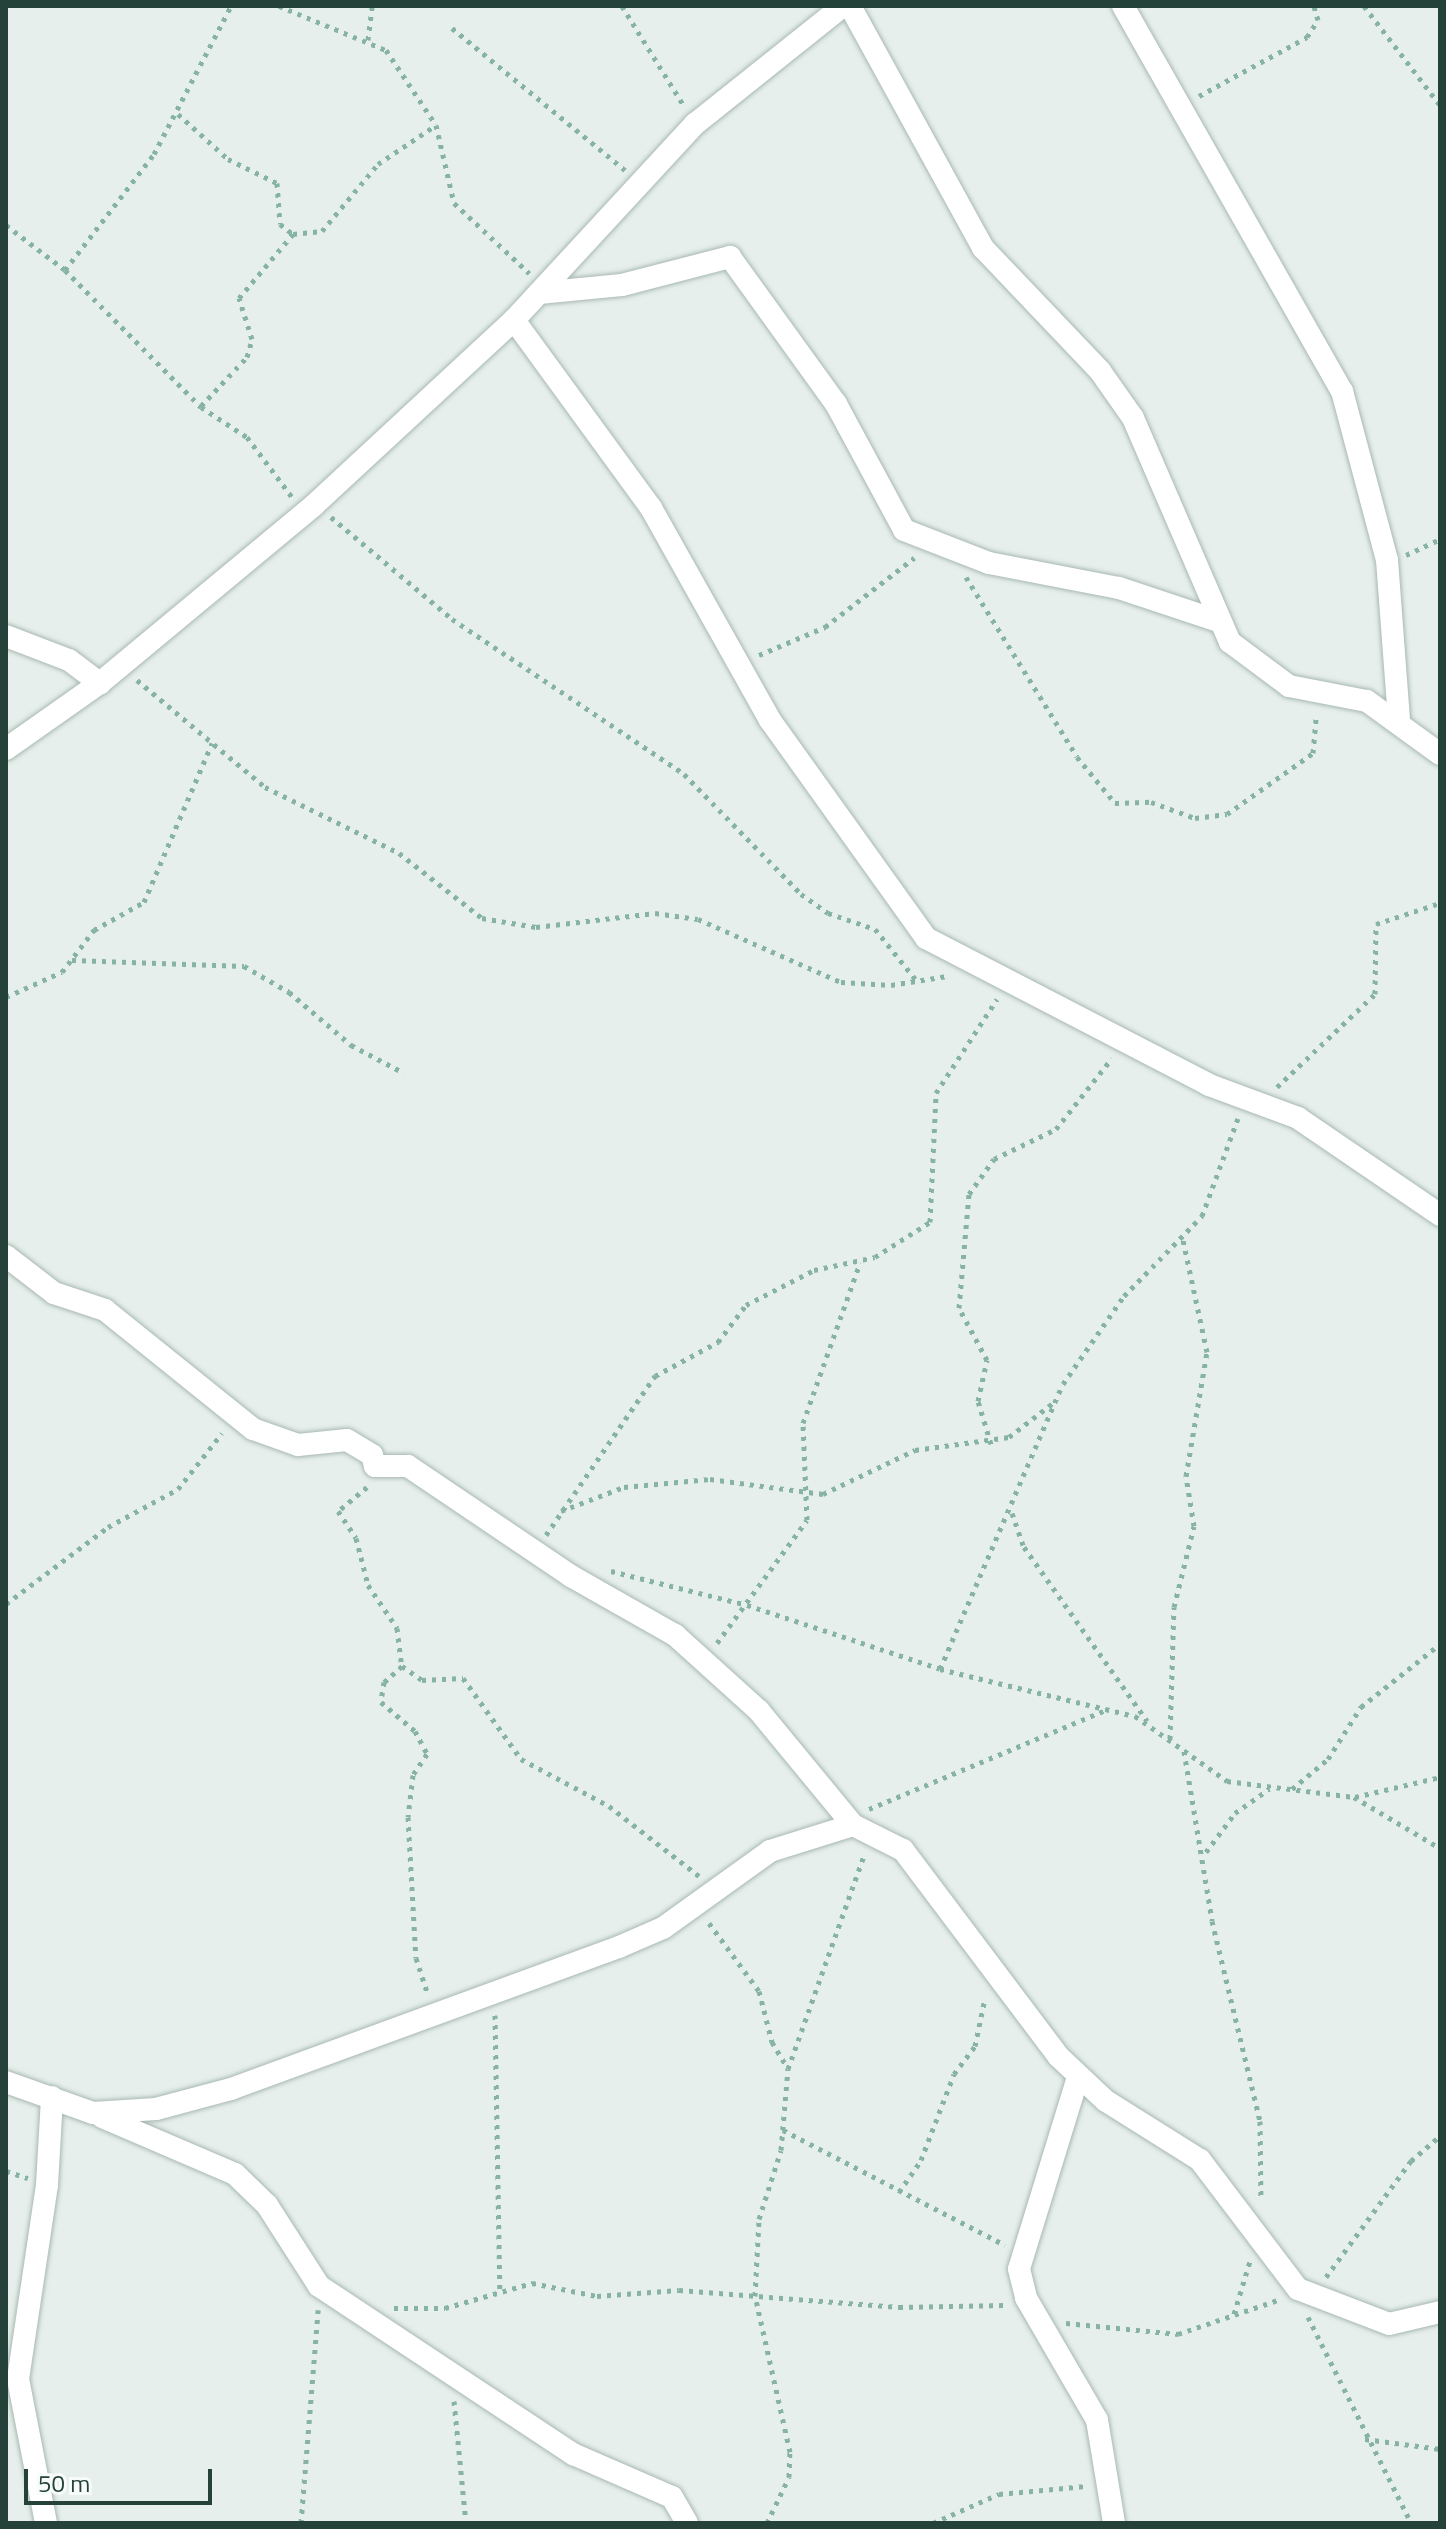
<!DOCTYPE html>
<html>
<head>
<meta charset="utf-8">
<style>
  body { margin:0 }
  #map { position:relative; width:1446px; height:2529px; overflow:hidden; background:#e6efeb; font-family:"Titillium Web",sans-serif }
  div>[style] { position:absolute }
  .path>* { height:5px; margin-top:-2.5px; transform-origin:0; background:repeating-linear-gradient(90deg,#86b3a5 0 4px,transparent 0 10px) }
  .roads { filter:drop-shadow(0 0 2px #a8b8b2) drop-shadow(0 0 2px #a8b8b2) }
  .minor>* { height:22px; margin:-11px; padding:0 11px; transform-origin:11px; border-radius:11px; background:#fff }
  span { translate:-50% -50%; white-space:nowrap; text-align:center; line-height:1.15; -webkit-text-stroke:6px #f7fbf9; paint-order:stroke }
  .frame { position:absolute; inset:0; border:8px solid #24423a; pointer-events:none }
  .scale { position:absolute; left:24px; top:2469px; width:188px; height:36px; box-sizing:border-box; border:4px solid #24423a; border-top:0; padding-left:10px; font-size:24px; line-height:28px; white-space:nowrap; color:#24423a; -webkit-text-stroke:6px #f7fbf9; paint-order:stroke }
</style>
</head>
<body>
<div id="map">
  <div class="path">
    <i style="left:279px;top:6px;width:116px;rotate:22.4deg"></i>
    <i style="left:386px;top:50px;width:90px;rotate:56.3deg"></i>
    <i style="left:436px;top:125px;width:80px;rotate:77deg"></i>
    <i style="left:454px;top:203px;width:103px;rotate:43deg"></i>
    <i style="left:622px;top:6px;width:118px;rotate:58.2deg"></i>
    <i style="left:1364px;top:6px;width:125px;rotate:52.5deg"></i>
    <i style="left:452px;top:28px;width:224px;rotate:39.4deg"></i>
    <i style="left:368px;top:40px;width:34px;rotate:-83deg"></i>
    <i style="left:1199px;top:96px;width:123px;rotate:-28.6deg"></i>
    <i style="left:1307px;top:37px;width:20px;rotate:-57deg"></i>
    <i style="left:1318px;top:20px;width:15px;rotate:-106deg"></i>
    <i style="left:178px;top:114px;width:67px;rotate:42deg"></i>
    <i style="left:228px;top:159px;width:55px;rotate:26.1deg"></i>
    <i style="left:277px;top:183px;width:41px;rotate:85.8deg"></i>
    <i style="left:280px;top:224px;width:16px;rotate:38deg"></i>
    <i style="left:293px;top:234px;width:29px;rotate:-6deg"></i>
    <i style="left:322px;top:231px;width:87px;rotate:-50.1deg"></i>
    <i style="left:378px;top:164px;width:70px;rotate:-33.9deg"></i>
    <i style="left:6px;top:225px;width:74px;rotate:37.3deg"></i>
    <i style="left:65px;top:270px;width:193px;rotate:45.2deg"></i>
    <i style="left:201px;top:407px;width:55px;rotate:33.1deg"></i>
    <i style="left:247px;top:437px;width:75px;rotate:53.1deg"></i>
    <i style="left:65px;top:270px;width:146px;rotate:-52.5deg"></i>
    <i style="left:154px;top:154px;width:167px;rotate:-62.5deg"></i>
    <i style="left:201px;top:406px;width:67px;rotate:-46.8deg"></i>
    <i style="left:247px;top:357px;width:19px;rotate:-74deg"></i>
    <i style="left:252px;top:339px;width:43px;rotate:-107.6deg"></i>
    <i style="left:239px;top:298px;width:84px;rotate:-49.8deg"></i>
    <i style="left:331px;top:517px;width:158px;rotate:40.1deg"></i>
    <i style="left:452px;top:619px;width:279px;rotate:33.7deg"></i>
    <i style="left:684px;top:774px;width:168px;rotate:45.7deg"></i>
    <i style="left:801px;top:894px;width:33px;rotate:35deg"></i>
    <i style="left:828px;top:913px;width:50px;rotate:18.8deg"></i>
    <i style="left:875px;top:929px;width:67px;rotate:51.1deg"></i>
    <i style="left:1406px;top:555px;width:38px;rotate:-25deg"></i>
    <i style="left:966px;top:577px;width:211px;rotate:58.3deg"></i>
    <i style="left:1077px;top:757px;width:60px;rotate:50.4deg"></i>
    <i style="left:1115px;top:803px;width:36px;rotate:-2deg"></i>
    <i style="left:1151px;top:802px;width:47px;rotate:20deg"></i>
    <i style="left:1195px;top:818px;width:32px;rotate:-7deg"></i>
    <i style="left:1227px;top:814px;width:105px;rotate:-35.3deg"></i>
    <i style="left:1313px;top:753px;width:38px;rotate:-85deg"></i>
    <i style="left:759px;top:655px;width:72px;rotate:-23deg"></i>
    <i style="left:825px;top:627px;width:113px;rotate:-37.8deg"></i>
    <i style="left:137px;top:680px;width:167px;rotate:39.9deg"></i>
    <i style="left:265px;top:787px;width:149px;rotate:26.2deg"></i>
    <i style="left:399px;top:853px;width:105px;rotate:38.1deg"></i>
    <i style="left:482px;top:918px;width:55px;rotate:9.5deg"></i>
    <i style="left:536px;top:927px;width:120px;rotate:-6.7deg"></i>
    <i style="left:655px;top:913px;width:43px;rotate:7.9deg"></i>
    <i style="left:698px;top:919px;width:156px;rotate:23.8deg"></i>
    <i style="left:841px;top:982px;width:50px;rotate:3.4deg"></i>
    <i style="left:891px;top:985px;width:57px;rotate:-9.1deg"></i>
    <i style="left:72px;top:960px;width:172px;rotate:2deg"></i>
    <i style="left:244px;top:966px;width:52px;rotate:30deg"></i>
    <i style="left:289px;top:992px;width:82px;rotate:40.5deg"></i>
    <i style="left:351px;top:1045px;width:60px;rotate:27.8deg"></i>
    <i style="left:6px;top:997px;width:61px;rotate:-24.1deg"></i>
    <i style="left:62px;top:972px;width:53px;rotate:-52.7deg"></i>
    <i style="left:94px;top:930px;width:57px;rotate:-29.2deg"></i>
    <i style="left:144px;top:902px;width:173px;rotate:-66.8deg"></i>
    <i style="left:1277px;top:1087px;width:135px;rotate:-43.5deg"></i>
    <i style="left:1375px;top:994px;width:70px;rotate:-89.2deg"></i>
    <i style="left:1376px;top:924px;width:67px;rotate:-18.2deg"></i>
    <i style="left:991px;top:1444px;width:45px;rotate:-106.8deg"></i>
    <i style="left:978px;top:1401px;width:42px;rotate:-77.6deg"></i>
    <i style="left:987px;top:1360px;width:59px;rotate:-118.3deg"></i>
    <i style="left:959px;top:1308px;width:114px;rotate:-85deg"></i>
    <i style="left:969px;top:1194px;width:43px;rotate:-54.5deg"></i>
    <i style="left:994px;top:1159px;width:69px;rotate:-25.8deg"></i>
    <i style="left:1056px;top:1129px;width:90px;rotate:-51.7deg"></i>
    <i style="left:367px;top:1487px;width:38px;rotate:140deg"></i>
    <i style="left:338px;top:1511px;width:32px;rotate:56deg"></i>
    <i style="left:356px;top:1538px;width:49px;rotate:75.7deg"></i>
    <i style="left:368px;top:1585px;width:52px;rotate:56deg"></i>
    <i style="left:397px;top:1628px;width:38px;rotate:83deg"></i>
    <i style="left:402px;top:1666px;width:24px;rotate:138deg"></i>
    <i style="left:384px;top:1682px;width:20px;rotate:99deg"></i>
    <i style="left:381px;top:1702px;width:45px;rotate:40.5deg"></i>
    <i style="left:415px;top:1731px;width:26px;rotate:62deg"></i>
    <i style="left:427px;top:1754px;width:25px;rotate:124deg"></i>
    <i style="left:413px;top:1775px;width:42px;rotate:96.8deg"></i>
    <i style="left:408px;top:1817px;width:141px;rotate:86.8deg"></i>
    <i style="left:416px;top:1958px;width:38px;rotate:72deg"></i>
    <i style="left:561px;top:1511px;width:67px;rotate:-20.9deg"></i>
    <i style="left:624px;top:1487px;width:86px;rotate:-5.3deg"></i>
    <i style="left:710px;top:1479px;width:114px;rotate:7.6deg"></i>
    <i style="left:823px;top:1494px;width:102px;rotate:-25.6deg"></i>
    <i style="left:915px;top:1450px;width:95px;rotate:-7.9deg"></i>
    <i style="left:1009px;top:1437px;width:56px;rotate:-37.7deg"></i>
    <i style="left:1012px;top:1513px;width:36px;rotate:71deg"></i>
    <i style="left:1024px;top:1547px;width:213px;rotate:54.7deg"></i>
    <i style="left:546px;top:1535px;width:193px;rotate:-55.6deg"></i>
    <i style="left:655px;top:1376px;width:72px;rotate:-28.4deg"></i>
    <i style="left:718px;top:1342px;width:46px;rotate:-52.9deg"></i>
    <i style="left:746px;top:1305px;width:76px;rotate:-27.2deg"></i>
    <i style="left:814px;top:1270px;width:62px;rotate:-12deg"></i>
    <i style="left:875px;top:1257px;width:65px;rotate:-32.5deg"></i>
    <i style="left:930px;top:1222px;width:129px;rotate:-87.3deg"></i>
    <i style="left:936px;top:1093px;width:112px;rotate:-57deg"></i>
    <i style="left:611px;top:1571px;width:140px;rotate:14deg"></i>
    <i style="left:747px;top:1605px;width:203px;rotate:18.3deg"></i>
    <i style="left:940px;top:1669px;width:201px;rotate:13.6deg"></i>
    <i style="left:1135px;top:1716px;width:113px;rotate:35.2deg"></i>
    <i style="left:1227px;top:1781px;width:128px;rotate:7.2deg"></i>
    <i style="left:1354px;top:1797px;width:100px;rotate:30.7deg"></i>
    <i style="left:6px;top:1604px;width:128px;rotate:-37deg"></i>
    <i style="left:108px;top:1527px;width:80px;rotate:-28.5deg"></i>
    <i style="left:178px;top:1489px;width:71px;rotate:-51.8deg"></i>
    <i style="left:717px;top:1643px;width:152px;rotate:-53.8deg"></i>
    <i style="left:807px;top:1520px;width:97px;rotate:-92.4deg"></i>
    <i style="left:803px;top:1423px;width:170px;rotate:-70.4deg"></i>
    <i style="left:402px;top:1666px;width:24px;rotate:35deg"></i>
    <i style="left:422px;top:1680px;width:41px;rotate:-2.8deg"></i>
    <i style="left:463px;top:1678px;width:100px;rotate:54.4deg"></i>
    <i style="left:521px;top:1759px;width:100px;rotate:28.1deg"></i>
    <i style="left:609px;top:1806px;width:114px;rotate:37.9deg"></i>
    <i style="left:940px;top:1669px;width:310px;rotate:-66.7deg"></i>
    <i style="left:1063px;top:1384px;width:107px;rotate:-55.3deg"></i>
    <i style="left:1124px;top:1296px;width:112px;rotate:-45.7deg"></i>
    <i style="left:1202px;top:1216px;width:104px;rotate:-69.8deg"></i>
    <i style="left:1170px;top:1739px;width:132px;rotate:-88.3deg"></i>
    <i style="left:1174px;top:1607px;width:83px;rotate:-76.1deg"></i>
    <i style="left:1194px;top:1526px;width:51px;rotate:-99.1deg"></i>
    <i style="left:1186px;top:1476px;width:126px;rotate:-80.4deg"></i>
    <i style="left:1207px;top:1352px;width:115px;rotate:-102.1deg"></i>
    <i style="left:1184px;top:1751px;width:172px;rotate:80.6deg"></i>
    <i style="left:1212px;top:1921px;width:206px;rotate:76.5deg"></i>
    <i style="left:1260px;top:2121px;width:79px;rotate:89.3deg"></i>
    <i style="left:1292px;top:1789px;width:47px;rotate:-39.8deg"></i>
    <i style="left:1328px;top:1759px;width:62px;rotate:-57.6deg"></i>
    <i style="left:1361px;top:1707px;width:101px;rotate:-38.6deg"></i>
    <i style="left:1355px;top:1797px;width:87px;rotate:-13.2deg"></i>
    <i style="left:869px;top:1809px;width:254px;rotate:-22.7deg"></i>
    <i style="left:1206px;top:1852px;width:49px;rotate:-53.4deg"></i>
    <i style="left:1235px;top:1813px;width:42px;rotate:-35.2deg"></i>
    <i style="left:709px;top:1923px;width:84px;rotate:53.7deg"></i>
    <i style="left:759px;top:1991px;width:53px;rotate:75.7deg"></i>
    <i style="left:772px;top:2042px;width:31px;rotate:59deg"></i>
    <i style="left:495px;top:2015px;width:278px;rotate:89deg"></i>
    <i style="left:783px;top:2130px;width:250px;rotate:27.4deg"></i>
    <i style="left:6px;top:2171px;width:23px;rotate:18deg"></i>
    <i style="left:899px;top:2192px;width:39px;rotate:-55deg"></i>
    <i style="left:921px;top:2160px;width:92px;rotate:-69deg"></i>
    <i style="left:954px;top:2074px;width:35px;rotate:-53deg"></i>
    <i style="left:975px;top:2046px;width:49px;rotate:-78.2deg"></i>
    <i style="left:1326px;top:2277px;width:144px;rotate:-53.8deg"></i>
    <i style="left:1411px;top:2161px;width:38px;rotate:-41deg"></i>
    <i style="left:394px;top:2308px;width:51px"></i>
    <i style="left:445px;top:2308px;width:91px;rotate:-16deg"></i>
    <i style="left:532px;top:2283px;width:66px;rotate:11.3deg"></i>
    <i style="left:597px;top:2296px;width:82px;rotate:-4.2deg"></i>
    <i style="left:679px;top:2290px;width:221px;rotate:4.4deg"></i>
    <i style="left:899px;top:2307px;width:106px;rotate:-1.1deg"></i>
    <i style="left:1234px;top:2314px;width:55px;rotate:-73.2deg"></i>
    <i style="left:1308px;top:2317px;width:230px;rotate:63.4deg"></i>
    <i style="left:1066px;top:2323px;width:113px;rotate:5.6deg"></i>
    <i style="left:1178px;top:2334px;width:109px;rotate:-18.8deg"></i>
    <i style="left:454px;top:2401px;width:123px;rotate:84.4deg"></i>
    <i style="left:1365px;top:2439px;width:76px;rotate:7.6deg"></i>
    <i style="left:301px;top:2523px;width:214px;rotate:-85.4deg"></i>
    <i style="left:767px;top:2523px;width:51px;rotate:-64.4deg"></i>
    <i style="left:789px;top:2477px;width:25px;rotate:-88deg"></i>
    <i style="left:790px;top:2452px;width:160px;rotate:-102.6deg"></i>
    <i style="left:755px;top:2296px;width:77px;rotate:-87deg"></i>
    <i style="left:759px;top:2219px;width:72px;rotate:-72.3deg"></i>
    <i style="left:781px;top:2150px;width:81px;rotate:-85.1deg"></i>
    <i style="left:788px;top:2069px;width:227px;rotate:-70.4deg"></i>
    <i style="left:933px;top:2523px;width:72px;rotate:-23.7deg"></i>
    <i style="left:999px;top:2494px;width:87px;rotate:-5.3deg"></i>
  </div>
  <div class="roads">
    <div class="minor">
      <i style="left:850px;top:6px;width:276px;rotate:61.2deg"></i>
      <i style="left:983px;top:248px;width:170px;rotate:46.4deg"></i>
      <i style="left:1100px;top:371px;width:57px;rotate:54.9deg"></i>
      <i style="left:1133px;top:418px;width:244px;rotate:66.6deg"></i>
      <i style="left:1230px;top:642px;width:74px;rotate:36.7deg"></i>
      <i style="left:1289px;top:686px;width:79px;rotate:10.9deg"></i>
      <i style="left:1367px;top:701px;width:90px;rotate:36deg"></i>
      <i style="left:1123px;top:6px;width:443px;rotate:60.4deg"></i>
      <i style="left:1342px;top:391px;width:175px;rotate:75.1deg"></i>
      <i style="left:1387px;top:560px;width:158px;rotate:85.7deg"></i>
      <i style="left:539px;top:293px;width:83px;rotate:-5.5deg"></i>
      <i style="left:622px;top:285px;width:112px;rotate:-14.5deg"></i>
      <i style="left:730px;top:257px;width:181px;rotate:54.2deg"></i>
      <i style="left:836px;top:404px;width:143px;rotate:61.6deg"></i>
      <i style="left:904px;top:530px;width:91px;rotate:21.2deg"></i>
      <i style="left:989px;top:563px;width:132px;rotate:10.9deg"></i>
      <i style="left:1119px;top:588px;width:101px;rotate:18.4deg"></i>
      <i style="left:514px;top:320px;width:233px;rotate:53.9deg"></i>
      <i style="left:651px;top:508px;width:243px;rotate:60.7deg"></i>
      <i style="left:770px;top:720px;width:268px;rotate:54.4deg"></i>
      <i style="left:926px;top:938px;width:319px;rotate:27.4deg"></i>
      <i style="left:1209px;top:1085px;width:95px;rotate:20.3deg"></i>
      <i style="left:1298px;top:1118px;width:172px;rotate:34.3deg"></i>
      <i style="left:6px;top:636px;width:67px;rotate:20.9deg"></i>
      <i style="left:69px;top:660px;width:39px;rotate:37deg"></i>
      <i style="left:6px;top:749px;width:115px;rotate:-35.1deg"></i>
      <i style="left:100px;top:683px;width:277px;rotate:-39.7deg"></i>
      <i style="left:313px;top:506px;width:274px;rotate:-42.8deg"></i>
      <i style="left:514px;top:320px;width:267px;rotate:-47.3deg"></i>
      <i style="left:695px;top:124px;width:189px;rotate:-38.6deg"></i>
      <i style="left:6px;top:1256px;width:61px;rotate:37.6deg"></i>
      <i style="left:54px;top:1293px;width:54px;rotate:18.4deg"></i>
      <i style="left:105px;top:1310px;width:190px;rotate:38.8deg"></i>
      <i style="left:253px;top:1429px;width:48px;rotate:19.6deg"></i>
      <i style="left:298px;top:1445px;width:49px;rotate:-5.8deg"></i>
      <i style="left:347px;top:1440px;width:29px;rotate:31deg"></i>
      <i style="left:372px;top:1455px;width:11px;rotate:75deg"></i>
      <i style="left:375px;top:1466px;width:33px"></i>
      <i style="left:408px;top:1466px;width:197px;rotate:34deg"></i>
      <i style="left:571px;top:1576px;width:120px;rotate:29.6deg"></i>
      <i style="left:675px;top:1635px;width:113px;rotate:42.1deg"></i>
      <i style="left:759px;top:1711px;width:148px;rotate:50.5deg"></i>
      <i style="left:1078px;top:2077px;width:201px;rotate:107.1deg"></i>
      <i style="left:1019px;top:2269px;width:30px;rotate:76deg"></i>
      <i style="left:1026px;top:2298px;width:141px;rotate:59.8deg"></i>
      <i style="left:1097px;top:2420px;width:104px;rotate:80.6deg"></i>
      <i style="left:6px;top:2082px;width:92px;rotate:19.6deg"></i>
      <i style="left:93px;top:2113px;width:63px;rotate:-3.6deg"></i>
      <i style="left:156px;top:2109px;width:78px;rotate:-14.9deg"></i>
      <i style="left:231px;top:2089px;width:413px;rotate:-20.1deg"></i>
      <i style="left:619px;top:1947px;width:48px;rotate:-23.4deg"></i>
      <i style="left:663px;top:1928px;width:132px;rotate:-35.7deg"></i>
      <i style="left:770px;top:1851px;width:87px;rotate:-17.4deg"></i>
      <i style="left:853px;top:1825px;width:56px;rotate:26.6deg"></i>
      <i style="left:903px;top:1850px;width:258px;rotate:53deg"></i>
      <i style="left:1058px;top:2056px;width:66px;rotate:43.2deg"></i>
      <i style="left:1106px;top:2101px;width:111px;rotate:32.1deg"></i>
      <i style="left:1200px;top:2160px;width:162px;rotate:52.8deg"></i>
      <i style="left:1298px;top:2289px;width:97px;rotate:21deg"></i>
      <i style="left:1389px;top:2324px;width:52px;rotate:-13.2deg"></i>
      <i style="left:102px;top:2117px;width:145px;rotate:23.2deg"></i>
      <i style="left:235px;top:2174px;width:45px;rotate:44.1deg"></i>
      <i style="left:267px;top:2205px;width:96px;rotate:57.3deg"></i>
      <i style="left:319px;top:2286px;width:305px;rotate:33.5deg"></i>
      <i style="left:573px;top:2454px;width:108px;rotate:23.5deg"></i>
      <i style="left:672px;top:2497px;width:30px;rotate:60deg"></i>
      <i style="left:46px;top:2523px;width:147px;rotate:-101deg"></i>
      <i style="left:18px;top:2379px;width:196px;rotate:-81.5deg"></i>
      <i style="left:47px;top:2185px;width:88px;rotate:-86.7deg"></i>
    </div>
  </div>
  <div class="frame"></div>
  <div class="scale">50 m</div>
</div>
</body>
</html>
